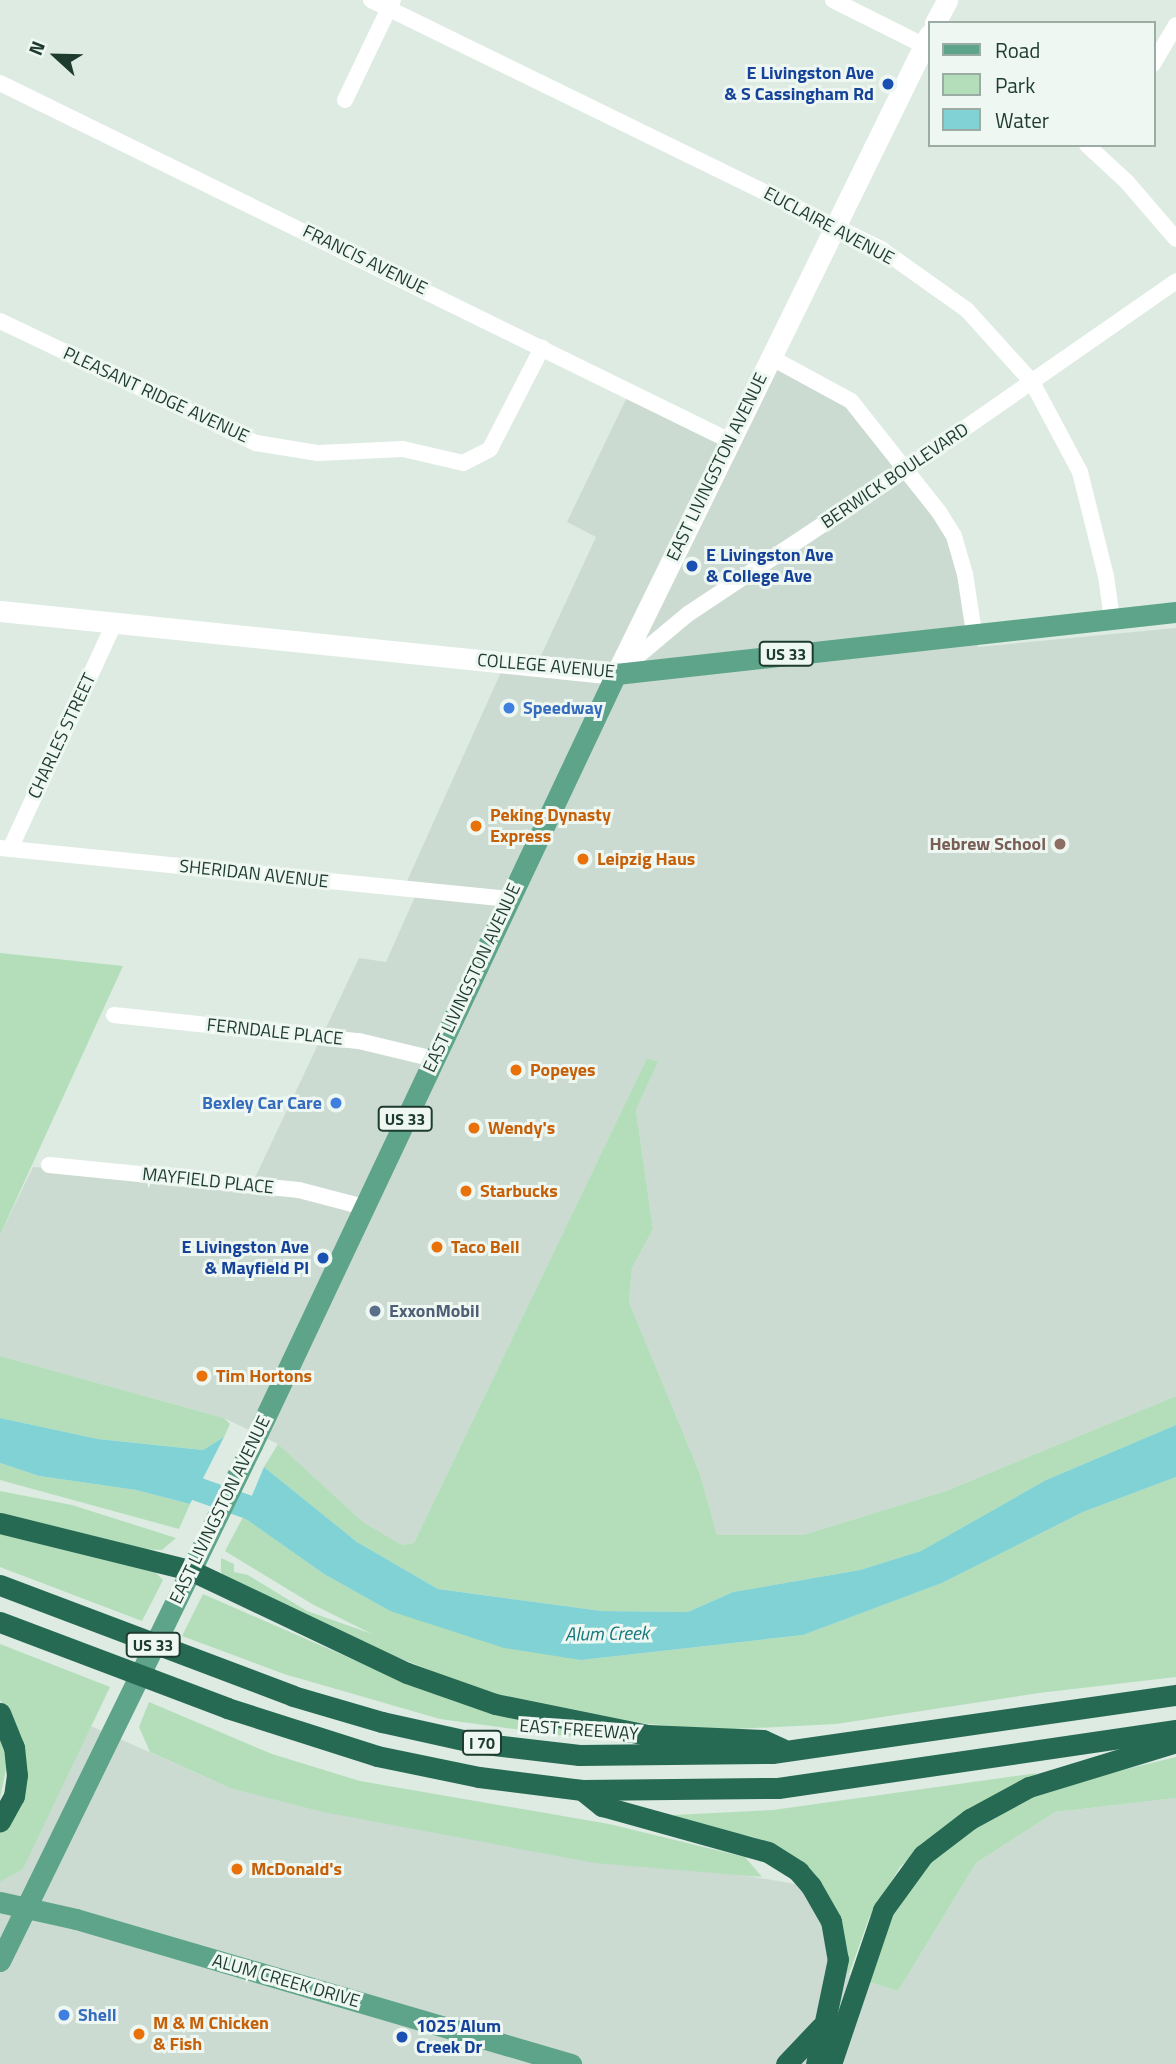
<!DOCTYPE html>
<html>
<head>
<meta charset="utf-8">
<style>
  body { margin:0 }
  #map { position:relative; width:1176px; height:2064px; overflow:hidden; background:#ddebe3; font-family:"Titillium Web",sans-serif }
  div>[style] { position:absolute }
  .built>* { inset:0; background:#cbdbd2 }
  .green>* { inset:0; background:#b4deba }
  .water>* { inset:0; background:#80d2d5 }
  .river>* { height:24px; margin:-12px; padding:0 12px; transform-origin:12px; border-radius:12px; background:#80d2d5 }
  .street>* { height:16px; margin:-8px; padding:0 8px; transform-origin:8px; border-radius:8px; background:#fff }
  .secondary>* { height:21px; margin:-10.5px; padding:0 10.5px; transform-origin:10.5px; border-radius:10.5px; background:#fff }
  .primary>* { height:21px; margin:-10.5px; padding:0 10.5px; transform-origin:10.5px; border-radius:10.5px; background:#5ea48a }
  .highway>* { height:21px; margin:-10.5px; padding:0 10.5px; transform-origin:10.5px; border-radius:10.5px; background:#276a54 }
  .dots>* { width:19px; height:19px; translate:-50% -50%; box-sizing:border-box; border:4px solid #eef7f1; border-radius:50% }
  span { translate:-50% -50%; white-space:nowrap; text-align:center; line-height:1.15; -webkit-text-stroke:6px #eef7f1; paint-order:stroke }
  .shield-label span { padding:2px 5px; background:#eef7f1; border:2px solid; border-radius:5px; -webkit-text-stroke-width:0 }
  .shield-label { font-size:16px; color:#1e3b30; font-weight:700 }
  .transit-label { font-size:18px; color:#164399; font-weight:700 }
  .right { translate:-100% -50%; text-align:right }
  .left { translate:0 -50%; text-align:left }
  .street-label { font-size:18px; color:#1e3b30 }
  .shop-label { font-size:18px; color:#366cbe; font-weight:700 }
  .food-label { font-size:18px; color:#c56008; font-weight:700 }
  .education-label { font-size:18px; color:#785e54; font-weight:700 }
  .service-label { font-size:18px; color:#4e5e75; font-weight:700 }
  .water-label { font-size:19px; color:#14767b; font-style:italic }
  .legend { position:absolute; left:928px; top:21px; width:228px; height:126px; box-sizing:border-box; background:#eef7f1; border:2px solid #9baca4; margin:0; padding:9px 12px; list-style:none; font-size:21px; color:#1e3b30 }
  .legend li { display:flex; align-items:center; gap:14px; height:35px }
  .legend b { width:35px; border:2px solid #9baca4 }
  .north { position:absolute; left:21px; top:21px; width:70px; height:70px; -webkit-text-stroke:5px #eef7f1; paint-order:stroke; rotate:292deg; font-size:19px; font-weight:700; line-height:28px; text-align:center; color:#1e3b30 }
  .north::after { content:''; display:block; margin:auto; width:24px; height:32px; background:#1e3b30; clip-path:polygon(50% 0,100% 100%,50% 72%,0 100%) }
</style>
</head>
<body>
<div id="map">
  <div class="built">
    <i style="clip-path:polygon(770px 350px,842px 387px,862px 407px,959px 547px,978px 647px,1176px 628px,1176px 1396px,946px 1491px,803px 1535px,717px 1535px,700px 1474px,629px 1302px,632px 1268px,653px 1229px,636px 1110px,658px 1062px,647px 1058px,414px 1543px,402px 1545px,363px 1522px,278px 1444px,224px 1418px,0 1356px,0 1235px,33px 1167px,252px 1184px,359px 958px,386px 962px,417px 892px,403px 890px,506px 661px,538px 662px,596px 537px,567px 522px,629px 393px,727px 441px)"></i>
    <i style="clip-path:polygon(91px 1726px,230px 1788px,801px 1885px,819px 1914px,830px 1968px,898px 1991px,976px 1863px,1055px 1812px,1176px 1798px,1176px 2064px,0 2064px,0 1882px,23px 1868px)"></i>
  </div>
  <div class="green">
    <i style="clip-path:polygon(0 953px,123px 966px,0 1235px)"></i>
    <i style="clip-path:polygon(647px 1058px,658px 1062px,636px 1110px,653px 1229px,632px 1268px,629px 1302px,700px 1474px,717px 1535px,803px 1535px,946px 1491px,1176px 1396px,1176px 1425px,1046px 1480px,921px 1551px,860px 1570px,733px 1592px,688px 1612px,602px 1611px,438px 1589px,357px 1542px,264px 1467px,278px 1444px,363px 1522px,402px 1545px,414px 1543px)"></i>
    <i style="clip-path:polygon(0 1356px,224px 1418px,230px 1424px,224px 1437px,203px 1450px,98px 1439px,0 1418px)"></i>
    <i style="clip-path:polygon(0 1463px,39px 1476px,136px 1490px,190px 1504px,179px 1529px,0 1480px)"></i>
    <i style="clip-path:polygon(1176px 1477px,1176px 1677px,1039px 1693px,836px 1724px,714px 1730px,597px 1719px,488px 1693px,379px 1650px,226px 1579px,221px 1572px,221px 1558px,234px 1564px,234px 1572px,248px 1575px,307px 1611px,372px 1634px,312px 1604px,225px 1551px,243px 1517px,324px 1574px,390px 1611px,581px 1660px,803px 1635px,942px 1583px,1083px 1512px)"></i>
    <i style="clip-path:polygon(0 1491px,72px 1505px,176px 1538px,162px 1550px,140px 1549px,0 1513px)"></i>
    <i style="clip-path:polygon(0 1529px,154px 1571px,163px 1580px,142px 1621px,0 1567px)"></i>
    <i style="clip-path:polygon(203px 1594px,377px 1670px,484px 1710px,580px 1733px,579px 1738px,440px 1719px,284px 1674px,182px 1636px)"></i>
    <i style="clip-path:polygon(0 1644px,110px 1687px,23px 1869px,0 1882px,0 1830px,15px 1726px,0 1700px)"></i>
    <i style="clip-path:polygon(149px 1702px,272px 1754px,360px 1781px,609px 1824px,745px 1857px,762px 1877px,595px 1863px,323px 1812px,230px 1788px,150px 1752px,139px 1727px)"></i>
    <i style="clip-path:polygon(0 1732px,7px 1764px,0 1798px)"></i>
    <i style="clip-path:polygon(1176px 1757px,1176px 1798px,1055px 1812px,976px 1863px,898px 1991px,864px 1980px,880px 1931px,923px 1867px,982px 1821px,1057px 1786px)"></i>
    <i style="clip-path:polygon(1037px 1773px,930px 1839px,900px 1867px,869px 1918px,849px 1974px,844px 1973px,844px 1959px,779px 1850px,754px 1837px,674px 1821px,674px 1815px,773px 1810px)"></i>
  </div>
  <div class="water">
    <i style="clip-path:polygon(0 1418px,98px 1439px,203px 1450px,224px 1437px,190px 1504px,136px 1490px,39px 1476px,0 1463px)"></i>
    <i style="clip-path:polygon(1176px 1425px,1176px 1477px,1083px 1512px,942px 1583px,803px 1635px,581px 1660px,504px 1648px,390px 1611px,324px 1574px,243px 1517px,264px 1467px,357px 1542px,438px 1589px,602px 1611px,688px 1612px,733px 1592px,860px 1570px,921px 1551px,1046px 1480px)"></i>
  </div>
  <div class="river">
    <i style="left:166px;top:1478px;width:117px;rotate:19.5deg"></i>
  </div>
  <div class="street">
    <i style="left:371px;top:0;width:568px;rotate:26.02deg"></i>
    <i style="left:881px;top:249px;width:105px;rotate:35.3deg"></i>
    <i style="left:967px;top:310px;width:97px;rotate:47.9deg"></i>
    <i style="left:1032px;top:382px;width:102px;rotate:61.9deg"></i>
    <i style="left:1080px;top:472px;width:107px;rotate:76deg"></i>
    <i style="left:1106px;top:576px;width:43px;rotate:82.1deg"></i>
    <i style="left:833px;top:0;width:107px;rotate:26.6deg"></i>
    <i style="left:1153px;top:64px;width:45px;rotate:-59.5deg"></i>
    <i style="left:0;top:83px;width:813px;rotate:26.12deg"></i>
    <i style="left:345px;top:100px;width:111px;rotate:-64.4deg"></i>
    <i style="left:1087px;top:145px;width:54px;rotate:42.8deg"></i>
    <i style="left:1127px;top:182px;width:75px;rotate:49.3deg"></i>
    <i style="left:0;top:321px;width:284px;rotate:25.5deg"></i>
    <i style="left:256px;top:443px;width:63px;rotate:9.2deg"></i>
    <i style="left:318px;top:453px;width:85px;rotate:-2.7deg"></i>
    <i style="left:403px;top:449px;width:62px;rotate:13.1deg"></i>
    <i style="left:463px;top:463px;width:30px;rotate:-27deg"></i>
    <i style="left:490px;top:449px;width:114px;rotate:-62.8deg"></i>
    <i style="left:770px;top:357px;width:92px;rotate:28.5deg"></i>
    <i style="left:851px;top:401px;width:142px;rotate:51.6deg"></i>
    <i style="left:939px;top:512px;width:28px;rotate:58deg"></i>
    <i style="left:954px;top:536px;width:40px;rotate:74deg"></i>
    <i style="left:965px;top:574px;width:60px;rotate:81.3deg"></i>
    <i style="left:621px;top:670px;width:87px;rotate:-39.9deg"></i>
    <i style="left:688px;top:614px;width:262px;rotate:-33.6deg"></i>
    <i style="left:906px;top:469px;width:329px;rotate:-34.8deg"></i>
    <i style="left:0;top:848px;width:512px;rotate:5.72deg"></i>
    <i style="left:10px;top:849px;width:250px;rotate:-65.2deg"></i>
    <i style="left:114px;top:1015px;width:246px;rotate:6.1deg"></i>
    <i style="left:359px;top:1041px;width:77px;rotate:13.5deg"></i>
    <i style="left:49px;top:1165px;width:251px;rotate:5.7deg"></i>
    <i style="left:299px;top:1190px;width:67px;rotate:14.7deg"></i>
  </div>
  <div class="secondary">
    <i style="left:935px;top:23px;width:26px;rotate:-62deg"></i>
    <i style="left:0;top:611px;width:619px;rotate:5.84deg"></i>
    <i style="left:616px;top:674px;width:712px;rotate:-63.9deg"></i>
  </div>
  <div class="primary">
    <i style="left:0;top:1902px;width:78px;rotate:12.6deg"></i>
    <i style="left:76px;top:1919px;width:516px;rotate:16.33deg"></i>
    <i style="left:0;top:1961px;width:574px;rotate:-63.97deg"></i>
    <i style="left:252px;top:1445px;width:853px;rotate:-64.73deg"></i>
    <i style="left:616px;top:674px;width:563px;rotate:-6.32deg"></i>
  </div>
  <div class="highway">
    <i style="left:0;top:1523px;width:196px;rotate:13.9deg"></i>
    <i style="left:190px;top:1570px;width:240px;rotate:25.4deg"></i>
    <i style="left:407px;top:1673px;width:93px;rotate:19.4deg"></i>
    <i style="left:495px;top:1704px;width:156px;rotate:11.5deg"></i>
    <i style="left:648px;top:1735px;width:115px;rotate:2.5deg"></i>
    <i style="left:763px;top:1740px;width:21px;rotate:25deg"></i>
    <i style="left:0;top:1585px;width:313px;rotate:20.7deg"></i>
    <i style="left:293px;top:1696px;width:93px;rotate:16.3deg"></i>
    <i style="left:382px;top:1722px;width:97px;rotate:12.5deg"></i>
    <i style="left:477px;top:1743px;width:103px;rotate:6.7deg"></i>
    <i style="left:579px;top:1755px;width:193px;rotate:-0.6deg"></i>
    <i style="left:772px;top:1753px;width:408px;rotate:-8.2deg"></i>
    <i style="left:0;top:1622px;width:243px;rotate:20.7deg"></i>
    <i style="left:227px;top:1708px;width:157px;rotate:17.7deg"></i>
    <i style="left:377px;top:1756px;width:104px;rotate:11.6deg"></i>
    <i style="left:479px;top:1777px;width:104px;rotate:7.2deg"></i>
    <i style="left:582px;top:1790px;width:196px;rotate:-0.6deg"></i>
    <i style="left:778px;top:1788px;width:402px;rotate:-8.3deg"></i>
    <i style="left:0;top:1713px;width:37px;rotate:68deg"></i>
    <i style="left:14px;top:1747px;width:28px;rotate:84deg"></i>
    <i style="left:17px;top:1775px;width:21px;rotate:98deg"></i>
    <i style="left:14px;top:1796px;width:29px;rotate:119deg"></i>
    <i style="left:582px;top:1790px;width:26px;rotate:39deg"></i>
    <i style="left:602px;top:1806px;width:172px;rotate:15.5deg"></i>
    <i style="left:768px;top:1852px;width:36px;rotate:32deg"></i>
    <i style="left:798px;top:1871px;width:20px;rotate:49deg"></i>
    <i style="left:811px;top:1886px;width:40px;rotate:60.3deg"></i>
    <i style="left:831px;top:1921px;width:39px;rotate:80deg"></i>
    <i style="left:838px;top:1959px;width:107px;rotate:101.8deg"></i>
    <i style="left:786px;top:2064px;width:51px;rotate:-46.6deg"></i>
    <i style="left:831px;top:2064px;width:163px;rotate:-71.3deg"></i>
    <i style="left:883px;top:1910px;width:68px;rotate:-54deg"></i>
    <i style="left:923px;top:1855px;width:59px;rotate:-37.5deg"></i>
    <i style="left:970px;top:1819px;width:67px;rotate:-28.5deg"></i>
    <i style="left:1029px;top:1787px;width:154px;rotate:-17deg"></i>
  </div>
  <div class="dots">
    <i style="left:888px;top:84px;background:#1a4fb4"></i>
    <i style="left:692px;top:566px;background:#1a4fb4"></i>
    <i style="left:509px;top:708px;background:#3f7fe0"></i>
    <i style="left:476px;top:826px;background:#e8710a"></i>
    <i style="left:1060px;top:844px;background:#8d6e63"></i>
    <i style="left:583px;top:859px;background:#e8710a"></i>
    <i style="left:516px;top:1070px;background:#e8710a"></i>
    <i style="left:336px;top:1103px;background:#3f7fe0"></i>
    <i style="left:474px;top:1128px;background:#e8710a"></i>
    <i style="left:466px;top:1191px;background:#e8710a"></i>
    <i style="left:437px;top:1247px;background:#e8710a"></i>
    <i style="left:323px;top:1258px;background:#1a4fb4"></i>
    <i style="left:375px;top:1311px;background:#5c6f8a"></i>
    <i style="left:202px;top:1376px;background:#e8710a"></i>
    <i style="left:237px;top:1869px;background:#e8710a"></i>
    <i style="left:64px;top:2015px;background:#3f7fe0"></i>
    <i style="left:139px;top:2034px;background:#e8710a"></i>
    <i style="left:402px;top:2037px;background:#1a4fb4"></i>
  </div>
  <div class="shield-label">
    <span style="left:786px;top:654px">US 33</span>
    <span style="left:405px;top:1119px">US 33</span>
    <span style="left:153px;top:1645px">US 33</span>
    <span style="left:482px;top:1743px">I 70</span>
  </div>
  <div class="transit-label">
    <span class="right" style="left:874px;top:84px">E Livingston Ave<br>&amp; S Cassingham Rd</span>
    <span class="left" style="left:706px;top:566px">E Livingston Ave<br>&amp; College Ave</span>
    <span class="right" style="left:309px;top:1258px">E Livingston Ave<br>&amp; Mayfield Pl</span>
    <span class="left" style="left:416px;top:2037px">1025 Alum<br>Creek Dr</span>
  </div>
  <div class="street-label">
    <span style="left:829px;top:226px;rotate:28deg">EUCLAIRE AVENUE</span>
    <span style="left:365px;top:260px;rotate:26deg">FRANCIS AVENUE</span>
    <span style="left:156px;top:395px;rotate:25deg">PLEASANT RIDGE AVENUE</span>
    <span style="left:717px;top:467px;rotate:-64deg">EAST LIVINGSTON AVENUE</span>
    <span style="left:895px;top:476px;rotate:-34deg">BERWICK BOULEVARD</span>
    <span style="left:546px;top:666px;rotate:5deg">COLLEGE AVENUE</span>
    <span style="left:62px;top:736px;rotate:-65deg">CHARLES STREET</span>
    <span style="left:254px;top:874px;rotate:6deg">SHERIDAN AVENUE</span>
    <span style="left:472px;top:978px;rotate:-65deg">EAST LIVINGSTON AVENUE</span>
    <span style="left:275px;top:1032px;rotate:6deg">FERNDALE PLACE</span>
    <span style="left:208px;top:1181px;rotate:6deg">MAYFIELD PLACE</span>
    <span style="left:220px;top:1510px;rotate:-64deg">EAST LIVINGSTON AVENUE</span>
    <span style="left:579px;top:1730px;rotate:4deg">EAST FREEWAY</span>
    <span style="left:286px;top:1981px;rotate:16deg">ALUM CREEK DRIVE</span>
  </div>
  <div class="shop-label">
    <span class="left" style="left:523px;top:708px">Speedway</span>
    <span class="right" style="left:322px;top:1103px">Bexley Car Care</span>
    <span class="left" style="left:78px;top:2015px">Shell</span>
  </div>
  <div class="food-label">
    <span class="left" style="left:490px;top:826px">Peking Dynasty<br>Express</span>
    <span class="left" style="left:597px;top:859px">Leipzig Haus</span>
    <span class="left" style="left:530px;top:1070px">Popeyes</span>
    <span class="left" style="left:488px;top:1128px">Wendy's</span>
    <span class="left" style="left:480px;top:1191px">Starbucks</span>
    <span class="left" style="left:451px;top:1247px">Taco Bell</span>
    <span class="left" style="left:216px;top:1376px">Tim Hortons</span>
    <span class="left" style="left:251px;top:1869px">McDonald's</span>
    <span class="left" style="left:153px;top:2034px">M &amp; M Chicken<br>&amp; Fish</span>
  </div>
  <div class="education-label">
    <span class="right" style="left:1046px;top:844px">Hebrew School</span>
  </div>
  <div class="service-label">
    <span class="left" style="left:389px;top:1311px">ExxonMobil</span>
  </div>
  <div class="water-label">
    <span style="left:607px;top:1633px;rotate:-1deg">Alum Creek</span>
  </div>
  <ul class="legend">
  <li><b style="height:9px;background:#5ea48a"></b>Road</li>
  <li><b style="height:19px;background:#b4deba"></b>Park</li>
  <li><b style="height:19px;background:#80d2d5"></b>Water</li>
  </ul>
  <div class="north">N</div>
</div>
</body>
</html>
